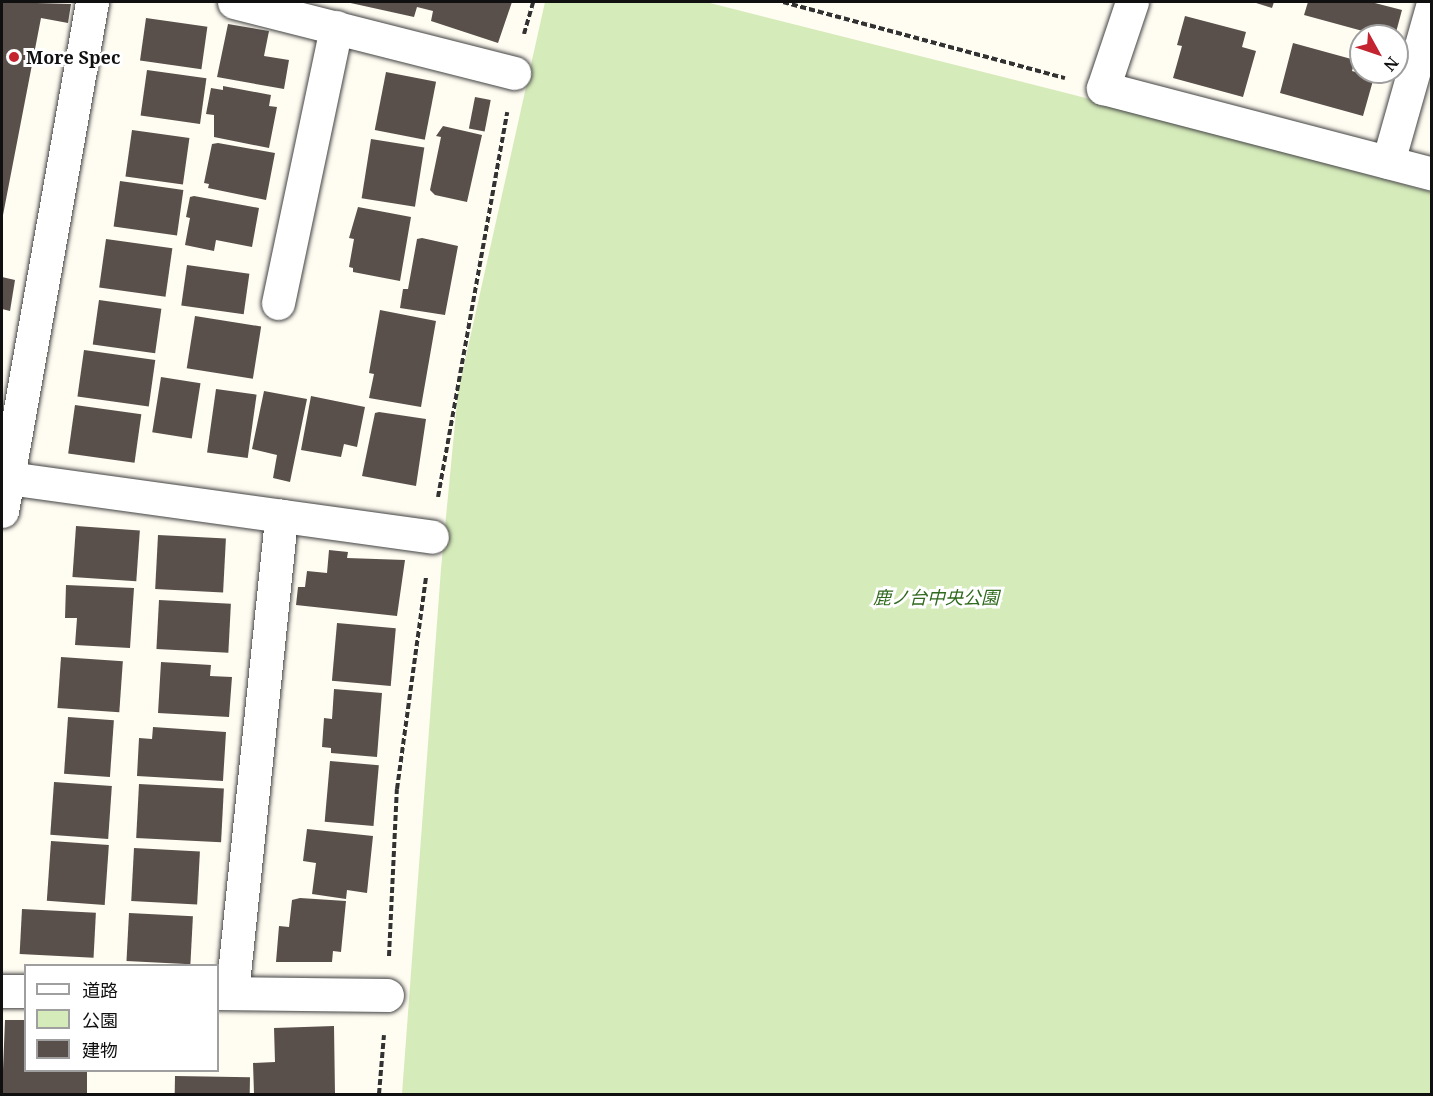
<!DOCTYPE html>
<html>
<head>
<meta charset="utf-8">
<style>
  body { margin:0 }
  #map { position:relative; width:1433px; height:1096px; overflow:hidden; background:#fffcf2; font-family:"Noto Serif","Noto Sans JP",serif }
  div>[style] { position:absolute }
  .green>* { inset:0; background:#d5ebba }
  .building>* { inset:0; background:#59504c; transform-origin:0 0 }
  .path>* { height:4px; margin-top:-2px; transform-origin:0; background:repeating-linear-gradient(90deg,#323232 0 6px,transparent 0 9px) }
  .roads { filter:drop-shadow(0 0 2px #434343) drop-shadow(0 0 2px #434343) }
  .minor>* { height:33px; margin:-16.5px; padding:0 16.5px; transform-origin:16.5px; border-radius:16.5px; background:#fff }
  .dots>* { width:16px; height:16px; translate:-50% -50%; box-sizing:border-box; border:3px solid #fff; border-radius:50% }
  span { translate:-50% -50%; white-space:nowrap; text-align:center; line-height:1.15; -webkit-text-stroke:6px #fff; paint-order:stroke }
  .poi-label { font-size:18px; color:#101010; font-weight:700 }
  .left { translate:0 -50%; text-align:left }
  .park-label { font-size:18px; color:#306a1e; font-style:italic }
  .frame { position:absolute; inset:0; border:3px solid #101010; pointer-events:none }
  .legend { position:absolute; left:24px; top:964px; width:195px; height:108px; box-sizing:border-box; background:#fff; border:2px solid #9f9f9f; margin:0; padding:8px 10px; list-style:none; font-size:18px; color:#101010 }
  .legend li { display:flex; align-items:center; gap:12px; height:30px }
  .legend b { width:30px; border:2px solid #9f9f9f }
  .north { position:absolute; left:1349px; top:24px; width:60px; height:60px; box-sizing:border-box; background:#fff; border:2px solid #9f9f9f; border-radius:50%; rotate:130deg; font-size:16px; font-weight:700; line-height:24px; text-align:center; color:#101010 }
  .north::after { content:''; display:block; margin:auto; width:21px; height:27px; background:#c32430; clip-path:polygon(50% 0,100% 100%,50% 72%,0 100%) }
</style>
</head>
<body>
<div id="map">
  <div class="green">
    <i style="clip-path:polygon(545px 2px,706px 2px,1078px 96px,1431px 192px,1431px 1094px,402px 1094px,441px 569px,458px 392px)"></i>
  </div>
  <div class="building">
    <i style="clip-path:polygon(2px 2px,71px 4px,68px 23px,41px 18px,3px 215px)"></i>
    <i style="clip-path:polygon(346px 2px,512px 2px,498px 43px,431px 21px,433px 11px,417px 7px,414px 17px)"></i>
    <i style="clip-path:polygon(1253px 2px,1274px 2px,1272px 8px)"></i>
    <i style="clip-path:polygon(1308px 2px,1371px 2px,1402px 10px,1395px 36px,1381px 36px,1304px 15px)"></i>
    <i style="clip-path:polygon(1185px 16px,1246px 32px,1242px 47px,1256px 51px,1243px 97px,1173px 78px,1182px 46px,1177px 45px)"></i>
    <i style="left:146px;top:18px;width:62px;height:43px;rotate:8deg"></i>
    <i style="clip-path:polygon(228px 24px,269px 31px,264px 56px,289px 60px,284px 89px,217px 77px)"></i>
    <i style="clip-path:polygon(1293px 43px,1355px 60px,1352px 71px,1374px 77px,1363px 116px,1280px 93px)"></i>
    <i style="left:147px;top:70px;width:60px;height:46px;rotate:8deg"></i>
    <i style="left:386px;top:72px;width:51px;height:59px;rotate:11deg"></i>
    <i style="clip-path:polygon(223px 86px,271px 95px,269px 106px,277px 107px,269px 148px,214px 137px,214px 115px,206px 114px,211px 88px,223px 90px)"></i>
    <i style="left:475px;top:97px;width:16px;height:32px;rotate:11deg"></i>
    <i style="clip-path:polygon(443px 126px,482px 135px,467px 202px,435px 195px,430px 190px,441px 137px,436px 136px)"></i>
    <i style="left:132px;top:130px;width:58px;height:47px;rotate:8deg"></i>
    <i style="left:371px;top:139px;width:54px;height:60px;rotate:9deg"></i>
    <i style="clip-path:polygon(218px 143px,275px 153px,266px 200px,208px 188px,209px 184px,204px 183px,212px 144px)"></i>
    <i style="left:120px;top:181px;width:64px;height:46px;rotate:8deg"></i>
    <i style="clip-path:polygon(194px 196px,259px 208px,252px 247px,216px 240px,214px 251px,185px 245px,190px 218px,186px 217px,190px 197px)"></i>
    <i style="clip-path:polygon(358px 207px,411px 217px,400px 281px,353px 272px,353px 268px,349px 267px,354px 239px,349px 238px)"></i>
    <i style="clip-path:polygon(422px 238px,458px 246px,445px 315px,400px 308px,403px 289px,408px 289px,417px 239px)"></i>
    <i style="left:106px;top:239px;width:67px;height:49px;rotate:8deg"></i>
    <i style="left:187px;top:265px;width:63px;height:41px;rotate:8deg"></i>
    <i style="clip-path:polygon(2px 277px,15px 280px,10px 311px,2px 309px)"></i>
    <i style="left:99px;top:300px;width:63px;height:45px;rotate:8deg"></i>
    <i style="clip-path:polygon(380px 310px,436px 321px,421px 407px,369px 398px,374px 374px,369px 373px)"></i>
    <i style="left:195px;top:316px;width:67px;height:53px;rotate:9deg"></i>
    <i style="left:84px;top:350px;width:72px;height:47px;rotate:8deg"></i>
    <i style="left:161px;top:377px;width:40px;height:56px;rotate:9deg"></i>
    <i style="left:216px;top:389px;width:41px;height:64px;rotate:8deg"></i>
    <i style="clip-path:polygon(264px 391px,307px 399px,290px 482px,273px 478px,277px 455px,252px 449px)"></i>
    <i style="clip-path:polygon(311px 396px,365px 407px,357px 447px,344px 444px,341px 457px,301px 450px)"></i>
    <i style="left:75px;top:405px;width:67px;height:49px;rotate:8deg"></i>
    <i style="clip-path:polygon(379px 412px,426px 419px,416px 486px,362px 476px,375px 413px)"></i>
    <i style="left:76px;top:526px;width:64px;height:51px;rotate:4deg"></i>
    <i style="left:158px;top:535px;width:68px;height:54px;rotate:3deg"></i>
    <i style="clip-path:polygon(329px 550px,348px 552px,347px 558px,405px 560px,397px 616px,296px 605px,298px 587px,305px 587px,307px 571px,327px 573px)"></i>
    <i style="clip-path:polygon(66px 585px,134px 588px,130px 648px,75px 645px,77px 618px,65px 618px)"></i>
    <i style="left:159px;top:600px;width:72px;height:49px;rotate:3deg"></i>
    <i style="left:337px;top:623px;width:59px;height:58px;rotate:5deg"></i>
    <i style="left:61px;top:657px;width:62px;height:51px;rotate:4deg"></i>
    <i style="clip-path:polygon(161px 662px,211px 665px,210px 676px,232px 677px,229px 717px,158px 713px)"></i>
    <i style="clip-path:polygon(334px 689px,382px 693px,377px 757px,331px 753px,331px 748px,322px 747px,324px 718px,332px 719px)"></i>
    <i style="left:68px;top:717px;width:46px;height:57px;rotate:4deg"></i>
    <i style="clip-path:polygon(153px 727px,226px 732px,223px 781px,137px 776px,139px 738px,152px 739px)"></i>
    <i style="left:330px;top:761px;width:49px;height:61px;rotate:5deg"></i>
    <i style="left:54px;top:782px;width:58px;height:53px;rotate:4deg"></i>
    <i style="left:139px;top:784px;width:85px;height:54px;rotate:3deg"></i>
    <i style="clip-path:polygon(307px 829px,373px 836px,367px 893px,347px 890px,346px 899px,312px 894px,316px 863px,303px 861px)"></i>
    <i style="left:51px;top:841px;width:58px;height:60px;rotate:4deg"></i>
    <i style="left:134px;top:848px;width:66px;height:53px;rotate:3deg"></i>
    <i style="clip-path:polygon(300px 898px,346px 901px,341px 952px,333px 951px,332px 962px,276px 962px,279px 926px,289px 927px,292px 900px)"></i>
    <i style="left:22px;top:909px;width:74px;height:45px;rotate:3deg"></i>
    <i style="left:129px;top:913px;width:64px;height:48px;rotate:3deg"></i>
    <i style="clip-path:polygon(5px 1020px,26px 1020px,26px 1070px,87px 1070px,87px 1094px,2px 1094px)"></i>
    <i style="clip-path:polygon(334px 1026px,335px 1094px,254px 1094px,253px 1063px,275px 1062px,274px 1028px)"></i>
    <i style="left:175px;top:1076px;width:75px;height:18px;rotate:1deg"></i>
  </div>
  <div class="path">
    <i style="left:783px;top:2px;width:292px;rotate:15.1deg"></i>
    <i style="left:524px;top:34px;width:33px;rotate:-74deg"></i>
    <i style="left:438px;top:497px;width:391px;rotate:-79.8deg"></i>
    <i style="left:389px;top:956px;width:167px;rotate:-87.3deg"></i>
    <i style="left:397px;top:789px;width:215px;rotate:-82.2deg"></i>
    <i style="left:379px;top:1094px;width:59px;rotate:-85.2deg"></i>
  </div>
  <div class="roads">
    <div class="minor">
      <i style="left:234px;top:2px;width:289px;rotate:14.2deg"></i>
      <i style="left:1132px;top:2px;width:91px;rotate:108.6deg"></i>
      <i style="left:1103px;top:88px;width:340px;rotate:14.6deg"></i>
      <i style="left:1388px;top:162px;width:161px;rotate:-74.2deg"></i>
      <i style="left:278px;top:303px;width:282px;rotate:-78.1deg"></i>
      <i style="left:2px;top:477px;width:434px;rotate:7.9deg"></i>
      <i style="left:2px;top:511px;width:517px;rotate:-79.97deg"></i>
      <i style="left:2px;top:991px;width:24px"></i>
      <i style="left:218px;top:993px;width:169px;rotate:0.7deg"></i>
      <i style="left:232px;top:993px;width:480px;rotate:-84.1deg"></i>
    </div>
  </div>
  <div class="dots">
    <i style="left:14px;top:57px;background:#c32430"></i>
  </div>
  <div class="poi-label">
    <span class="left" style="left:26px;top:57px">More Spec</span>
  </div>
  <div class="park-label">
    <span style="left:936px;top:597px">鹿ノ台中央公園</span>
  </div>
  <div class="frame"></div>
  <ul class="legend">
  <li><b style="height:8px;background:#fff"></b>道路</li>
  <li><b style="height:16px;background:#d5ebba"></b>公園</li>
  <li><b style="height:16px;background:#59504c"></b>建物</li>
  </ul>
  <div class="north">N</div>
</div>
</body>
</html>
